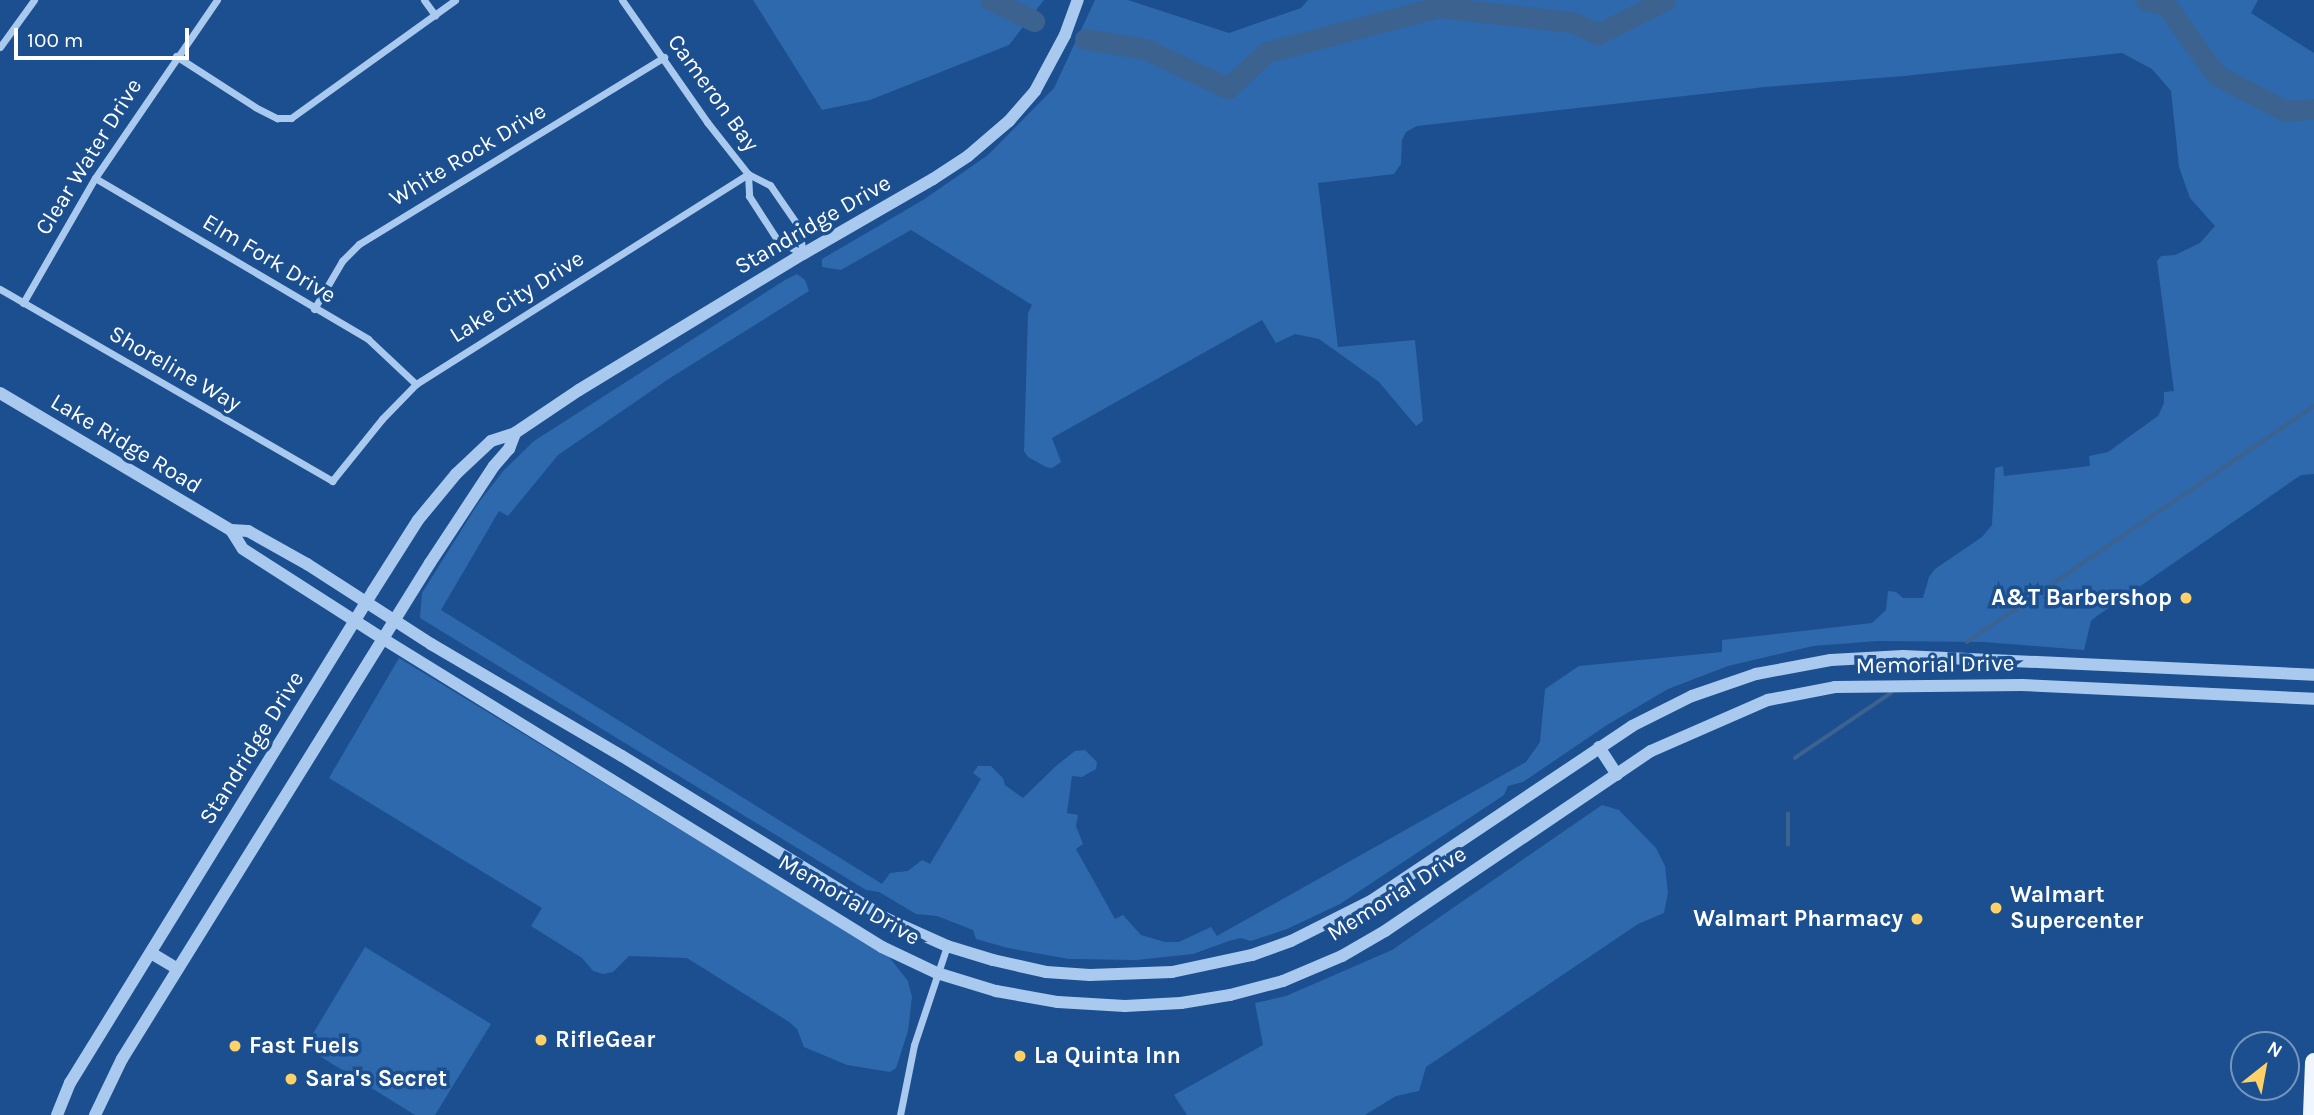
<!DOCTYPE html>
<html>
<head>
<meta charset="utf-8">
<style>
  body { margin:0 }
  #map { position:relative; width:2314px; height:1115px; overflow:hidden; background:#1b4f8f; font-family:Karla,sans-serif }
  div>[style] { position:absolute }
  .green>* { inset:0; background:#2e69ad }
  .stream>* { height:3.5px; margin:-1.75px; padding:0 1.75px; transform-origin:1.75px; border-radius:1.75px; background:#3c6290 }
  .river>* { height:21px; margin:-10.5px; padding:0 10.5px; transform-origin:10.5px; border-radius:10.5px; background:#3c6290 }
  .minor>* { height:7px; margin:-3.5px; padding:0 3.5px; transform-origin:3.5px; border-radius:3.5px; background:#a9c9ee }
  .tertiary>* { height:12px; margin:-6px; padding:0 6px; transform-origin:6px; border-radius:6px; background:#a9c9ee }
  .primary>* { height:18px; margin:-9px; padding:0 9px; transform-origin:9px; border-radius:9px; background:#f0f6ff }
  .dots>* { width:19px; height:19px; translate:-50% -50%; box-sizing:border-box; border:4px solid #1b4f8f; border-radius:50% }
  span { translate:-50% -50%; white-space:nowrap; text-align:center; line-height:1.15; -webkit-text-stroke:7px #1b4f8f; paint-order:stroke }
  .street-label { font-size:23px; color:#fff }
  .poi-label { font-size:23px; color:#fff; font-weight:700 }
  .right { translate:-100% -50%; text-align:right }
  .left { translate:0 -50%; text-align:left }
  .north { position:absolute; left:2230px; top:1031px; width:70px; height:70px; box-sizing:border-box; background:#1b4f8f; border:2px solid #7695bc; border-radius:50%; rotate:31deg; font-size:19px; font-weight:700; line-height:28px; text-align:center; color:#fff }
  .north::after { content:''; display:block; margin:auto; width:24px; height:32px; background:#ffd166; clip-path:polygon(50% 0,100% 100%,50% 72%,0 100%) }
  .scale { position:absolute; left:14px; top:28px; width:175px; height:32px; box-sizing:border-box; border:4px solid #fff; border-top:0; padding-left:9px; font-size:21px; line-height:24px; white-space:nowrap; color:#fff; -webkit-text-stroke:5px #1b4f8f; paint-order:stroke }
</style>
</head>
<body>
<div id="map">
  <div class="green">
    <i style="clip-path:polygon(753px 0,1044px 0,1009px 45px,870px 100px,822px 110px)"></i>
    <i style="clip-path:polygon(1095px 0,1128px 0,1229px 33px,1301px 8px,1308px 0,2258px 0,2251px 13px,2314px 53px,2314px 474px,2301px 475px,2097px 616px,2091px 621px,2084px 650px,1984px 642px,1877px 641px,1813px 646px,1728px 666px,1668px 689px,1607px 725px,1523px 782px,1508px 786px,1504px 795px,1340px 904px,1287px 929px,1251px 941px,1241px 938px,1229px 941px,1193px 954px,1136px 960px,1069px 959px,1008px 948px,976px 939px,973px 930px,937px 916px,916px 914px,879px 892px,866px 890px,420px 618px,422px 593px,479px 502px,504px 470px,534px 441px,785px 280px,797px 274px,805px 280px,809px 291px,670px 378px,558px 455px,508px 516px,499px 511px,441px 610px,882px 884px,890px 873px,908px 871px,922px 860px,930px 864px,981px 779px,973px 773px,978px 766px,991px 766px,1003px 778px,1005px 785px,1023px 798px,1056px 766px,1075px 751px,1085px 750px,1097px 762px,1096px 769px,1082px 777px,1072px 776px,1067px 813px,1078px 815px,1076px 826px,1083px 844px,1076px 849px,1115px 919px,1123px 915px,1141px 935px,1165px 942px,1179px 942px,1211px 927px,1217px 936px,1526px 762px,1540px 742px,1545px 689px,1579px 666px,1722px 652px,1722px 640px,1872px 623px,1886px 610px,1888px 591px,1896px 592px,1903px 598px,1923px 598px,1929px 577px,1935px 569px,1982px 537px,1992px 525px,1995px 468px,2003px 466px,2004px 476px,2090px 466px,2089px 456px,2108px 452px,2158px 416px,2164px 403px,2164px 392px,2174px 391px,2157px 261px,2161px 256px,2175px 255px,2200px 243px,2215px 226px,2190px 198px,2179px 167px,2171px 91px,2152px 69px,2122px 53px,1904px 76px,1765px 87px,1417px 126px,1406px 132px,1402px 140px,1401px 164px,1394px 174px,1318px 183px,1338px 347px,1415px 340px,1423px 421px,1416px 426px,1379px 382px,1319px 339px,1295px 334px,1276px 343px,1262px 320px,1052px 438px,1061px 462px,1052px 468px,1046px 467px,1028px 457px,1024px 451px,1028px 313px,1032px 305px,911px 230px,841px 270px,822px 267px,822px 259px,923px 200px,988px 155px,1054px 88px)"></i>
    <i style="clip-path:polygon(399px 658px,889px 957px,908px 981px,912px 997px,908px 1031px,896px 1068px,890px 1072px,847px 1065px,804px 1047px,797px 1029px,789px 1022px,687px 958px,629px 956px,613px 972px,603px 974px,593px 971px,582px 958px,531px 926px,542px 908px,329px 778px)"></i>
    <i style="clip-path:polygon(1602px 805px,1619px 810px,1656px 848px,1665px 866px,1668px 893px,1664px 913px,1638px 924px,1426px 1067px,1419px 1091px,1396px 1096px,1365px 1115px,1187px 1115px,1174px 1095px,1263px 1045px,1255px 1003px,1286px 996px,1392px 950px)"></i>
    <i style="clip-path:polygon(365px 947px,491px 1024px,435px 1115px,415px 1115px,305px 1047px)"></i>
  </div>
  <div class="stream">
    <i style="left:1967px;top:642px;width:420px;rotate:-34.2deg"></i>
    <i style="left:1795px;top:758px;width:116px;rotate:-34.1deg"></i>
    <i style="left:1788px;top:845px;width:31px;rotate:-90deg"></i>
  </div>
  <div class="river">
    <i style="left:991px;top:0;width:48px;rotate:26deg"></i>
    <i style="left:2146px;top:0;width:21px;rotate:14deg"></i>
    <i style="left:2166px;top:5px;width:85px;rotate:54.6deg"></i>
    <i style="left:2215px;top:74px;width:79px;rotate:27.9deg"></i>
    <i style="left:2285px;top:111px;width:29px;rotate:-4deg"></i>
    <i style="left:1085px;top:39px;width:61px;rotate:9.5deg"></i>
    <i style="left:1145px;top:49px;width:92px;rotate:25.2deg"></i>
    <i style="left:1228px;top:88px;width:53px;rotate:-42.7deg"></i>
    <i style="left:1267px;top:52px;width:177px;rotate:-14.7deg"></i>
    <i style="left:1438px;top:7px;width:135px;rotate:6.4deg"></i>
    <i style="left:1572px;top:22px;width:29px;rotate:25deg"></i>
    <i style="left:1598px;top:34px;width:75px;rotate:-26.9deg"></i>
  </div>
  <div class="minor">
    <i style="left:424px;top:0;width:19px;rotate:54deg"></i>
    <i style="left:622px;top:0;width:149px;rotate:55.1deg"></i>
    <i style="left:707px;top:122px;width:66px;rotate:51.7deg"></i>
    <i style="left:748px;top:174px;width:25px;rotate:27deg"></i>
    <i style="left:770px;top:185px;width:51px;rotate:55.4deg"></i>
    <i style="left:799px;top:227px;width:27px;rotate:82deg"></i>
    <i style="left:0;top:47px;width:58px;rotate:-54.1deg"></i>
    <i style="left:176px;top:56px;width:94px;rotate:32.8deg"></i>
    <i style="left:255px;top:107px;width:25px;rotate:27deg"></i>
    <i style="left:277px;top:118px;width:14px"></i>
    <i style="left:291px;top:118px;width:202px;rotate:-35.7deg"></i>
    <i style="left:748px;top:174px;width:22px;rotate:87deg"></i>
    <i style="left:749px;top:196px;width:54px;rotate:57.2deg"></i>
    <i style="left:778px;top:241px;width:28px;rotate:27deg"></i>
    <i style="left:95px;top:178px;width:317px;rotate:30.5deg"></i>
    <i style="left:368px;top:339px;width:66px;rotate:43.2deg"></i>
    <i style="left:0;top:289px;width:384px;rotate:30deg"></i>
    <i style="left:332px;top:481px;width:80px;rotate:-51.1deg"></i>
    <i style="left:382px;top:419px;width:49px;rotate:-45.8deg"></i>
    <i style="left:416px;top:384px;width:393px;rotate:-32.3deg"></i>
    <i style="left:23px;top:303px;width:144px;rotate:-60.1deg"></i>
    <i style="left:95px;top:178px;width:216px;rotate:-55.6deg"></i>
    <i style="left:314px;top:309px;width:56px;rotate:-59.7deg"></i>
    <i style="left:342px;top:261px;width:24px;rotate:-45deg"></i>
    <i style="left:359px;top:244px;width:358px;rotate:-31.5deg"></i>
    <i style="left:900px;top:1115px;width:71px;rotate:-78.7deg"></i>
    <i style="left:914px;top:1045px;width:104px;rotate:-71.6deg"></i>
  </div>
  <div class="tertiary">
    <i style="left:0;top:393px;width:269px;rotate:30.7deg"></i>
    <i style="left:231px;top:530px;width:22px;rotate:58deg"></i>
    <i style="left:243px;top:549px;width:169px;rotate:32.7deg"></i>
    <i style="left:385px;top:640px;width:584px;rotate:31.7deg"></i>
    <i style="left:882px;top:947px;width:61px;rotate:25.3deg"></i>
    <i style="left:937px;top:973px;width:62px;rotate:17deg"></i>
    <i style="left:996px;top:991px;width:63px;rotate:10.1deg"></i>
    <i style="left:1058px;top:1002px;width:67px;rotate:3.4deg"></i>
    <i style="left:1125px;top:1006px;width:56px;rotate:-3.1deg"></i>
    <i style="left:1181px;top:1003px;width:50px;rotate:-9.3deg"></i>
    <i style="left:1230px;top:995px;width:55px;rotate:-14.8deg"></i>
    <i style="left:1283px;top:981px;width:64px;rotate:-23deg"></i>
    <i style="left:1342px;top:956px;width:50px;rotate:-30.2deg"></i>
    <i style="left:1385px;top:931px;width:321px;rotate:-34.1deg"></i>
    <i style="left:1651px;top:751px;width:128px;rotate:-23.6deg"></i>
    <i style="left:1768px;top:700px;width:68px;rotate:-11deg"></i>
    <i style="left:1835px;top:687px;width:187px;rotate:-0.6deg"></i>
    <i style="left:2022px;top:685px;width:292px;rotate:2.7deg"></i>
    <i style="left:231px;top:530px;width:17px;rotate:3deg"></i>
    <i style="left:248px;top:531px;width:68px;rotate:29.2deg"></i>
    <i style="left:307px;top:564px;width:148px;rotate:32.8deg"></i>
    <i style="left:431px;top:644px;width:221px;rotate:30.4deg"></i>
    <i style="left:622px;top:756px;width:311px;rotate:31.6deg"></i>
    <i style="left:887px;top:919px;width:66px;rotate:24.2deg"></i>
    <i style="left:947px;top:946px;width:48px;rotate:16.9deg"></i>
    <i style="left:993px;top:960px;width:54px;rotate:12.8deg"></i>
    <i style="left:1046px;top:972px;width:44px;rotate:3.9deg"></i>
    <i style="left:1090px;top:975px;width:82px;rotate:-2.1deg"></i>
    <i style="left:1172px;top:972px;width:82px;rotate:-12deg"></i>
    <i style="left:1252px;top:955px;width:41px;rotate:-19.7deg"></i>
    <i style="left:1291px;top:941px;width:89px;rotate:-26.6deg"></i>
    <i style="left:1371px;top:901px;width:314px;rotate:-33.8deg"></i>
    <i style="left:1632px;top:726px;width:67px;rotate:-26.6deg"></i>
    <i style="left:1692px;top:696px;width:68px;rotate:-19deg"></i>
    <i style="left:1756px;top:674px;width:76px;rotate:-10.6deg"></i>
    <i style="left:1831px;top:660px;width:72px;rotate:-3.2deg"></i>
    <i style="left:1903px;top:656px;width:411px;rotate:2.6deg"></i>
    <i style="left:1599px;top:747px;width:33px;rotate:57deg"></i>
    <i style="left:151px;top:953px;width:31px;rotate:31deg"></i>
    <i style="left:57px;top:1115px;width:35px;rotate:-68deg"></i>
    <i style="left:70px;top:1083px;width:578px;rotate:-58.37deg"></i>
    <i style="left:373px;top:591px;width:84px;rotate:-57.6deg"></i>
    <i style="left:418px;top:520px;width:60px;rotate:-50.4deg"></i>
    <i style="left:456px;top:474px;width:48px;rotate:-43.3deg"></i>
    <i style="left:491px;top:441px;width:25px;rotate:-18deg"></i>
    <i style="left:515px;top:433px;width:77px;rotate:-33.9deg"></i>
    <i style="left:579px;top:390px;width:262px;rotate:-31.3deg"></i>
    <i style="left:803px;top:254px;width:150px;rotate:-30deg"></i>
    <i style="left:933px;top:179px;width:42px;rotate:-33.3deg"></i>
    <i style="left:968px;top:156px;width:54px;rotate:-40.5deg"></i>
    <i style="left:1009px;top:121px;width:40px;rotate:-49deg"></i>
    <i style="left:1035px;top:91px;width:64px;rotate:-61.8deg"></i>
    <i style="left:1065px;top:35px;width:37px;rotate:-70deg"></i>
    <i style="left:95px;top:1115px;width:62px;rotate:-64.3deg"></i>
    <i style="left:122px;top:1059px;width:584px;rotate:-58.16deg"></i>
    <i style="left:430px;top:563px;width:116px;rotate:-56.6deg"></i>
    <i style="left:494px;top:466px;width:23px;rotate:-49deg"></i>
    <i style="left:509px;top:449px;width:17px;rotate:-69deg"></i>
  </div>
  <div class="primary">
    <i style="left:2312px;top:1115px;width:53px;rotate:-87.8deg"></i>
  </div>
  <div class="dots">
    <i style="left:2186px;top:598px;background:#ffd166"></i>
    <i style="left:1996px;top:908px;background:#ffd166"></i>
    <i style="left:1917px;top:919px;background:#ffd166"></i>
    <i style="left:541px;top:1040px;background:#ffd166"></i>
    <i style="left:235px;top:1046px;background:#ffd166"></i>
    <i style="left:1020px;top:1056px;background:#ffd166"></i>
    <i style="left:291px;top:1079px;background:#ffd166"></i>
  </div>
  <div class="street-label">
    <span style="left:713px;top:93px;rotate:54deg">Cameron Bay</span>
    <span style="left:468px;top:155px;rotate:-31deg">White Rock Drive</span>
    <span style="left:89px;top:157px;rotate:-58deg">Clear Water Drive</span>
    <span style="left:813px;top:225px;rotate:-30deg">Standridge Drive</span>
    <span style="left:269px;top:259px;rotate:31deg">Elm Fork Drive</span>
    <span style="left:517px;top:297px;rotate:-32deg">Lake City Drive</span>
    <span style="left:175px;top:369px;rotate:30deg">Shoreline Way</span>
    <span style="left:126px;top:444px;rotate:31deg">Lake Ridge Road</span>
    <span style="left:1935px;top:665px;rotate:-1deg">Memorial Drive</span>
    <span style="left:252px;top:748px;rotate:-58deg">Standridge Drive</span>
    <span style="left:1397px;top:894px;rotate:-32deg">Memorial Drive</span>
    <span style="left:849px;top:900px;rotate:30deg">Memorial Drive</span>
  </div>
  <div class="poi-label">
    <span class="right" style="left:2172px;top:598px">A&amp;T Barbershop</span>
    <span class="left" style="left:2010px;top:908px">Walmart<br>Supercenter</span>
    <span class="right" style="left:1903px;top:919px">Walmart Pharmacy</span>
    <span class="left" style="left:555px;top:1040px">RifleGear</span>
    <span class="left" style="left:249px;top:1046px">Fast Fuels</span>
    <span class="left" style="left:1034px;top:1056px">La Quinta Inn</span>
    <span class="left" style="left:305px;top:1079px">Sara's Secret</span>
  </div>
  <div class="north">N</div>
  <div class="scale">100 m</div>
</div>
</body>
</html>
